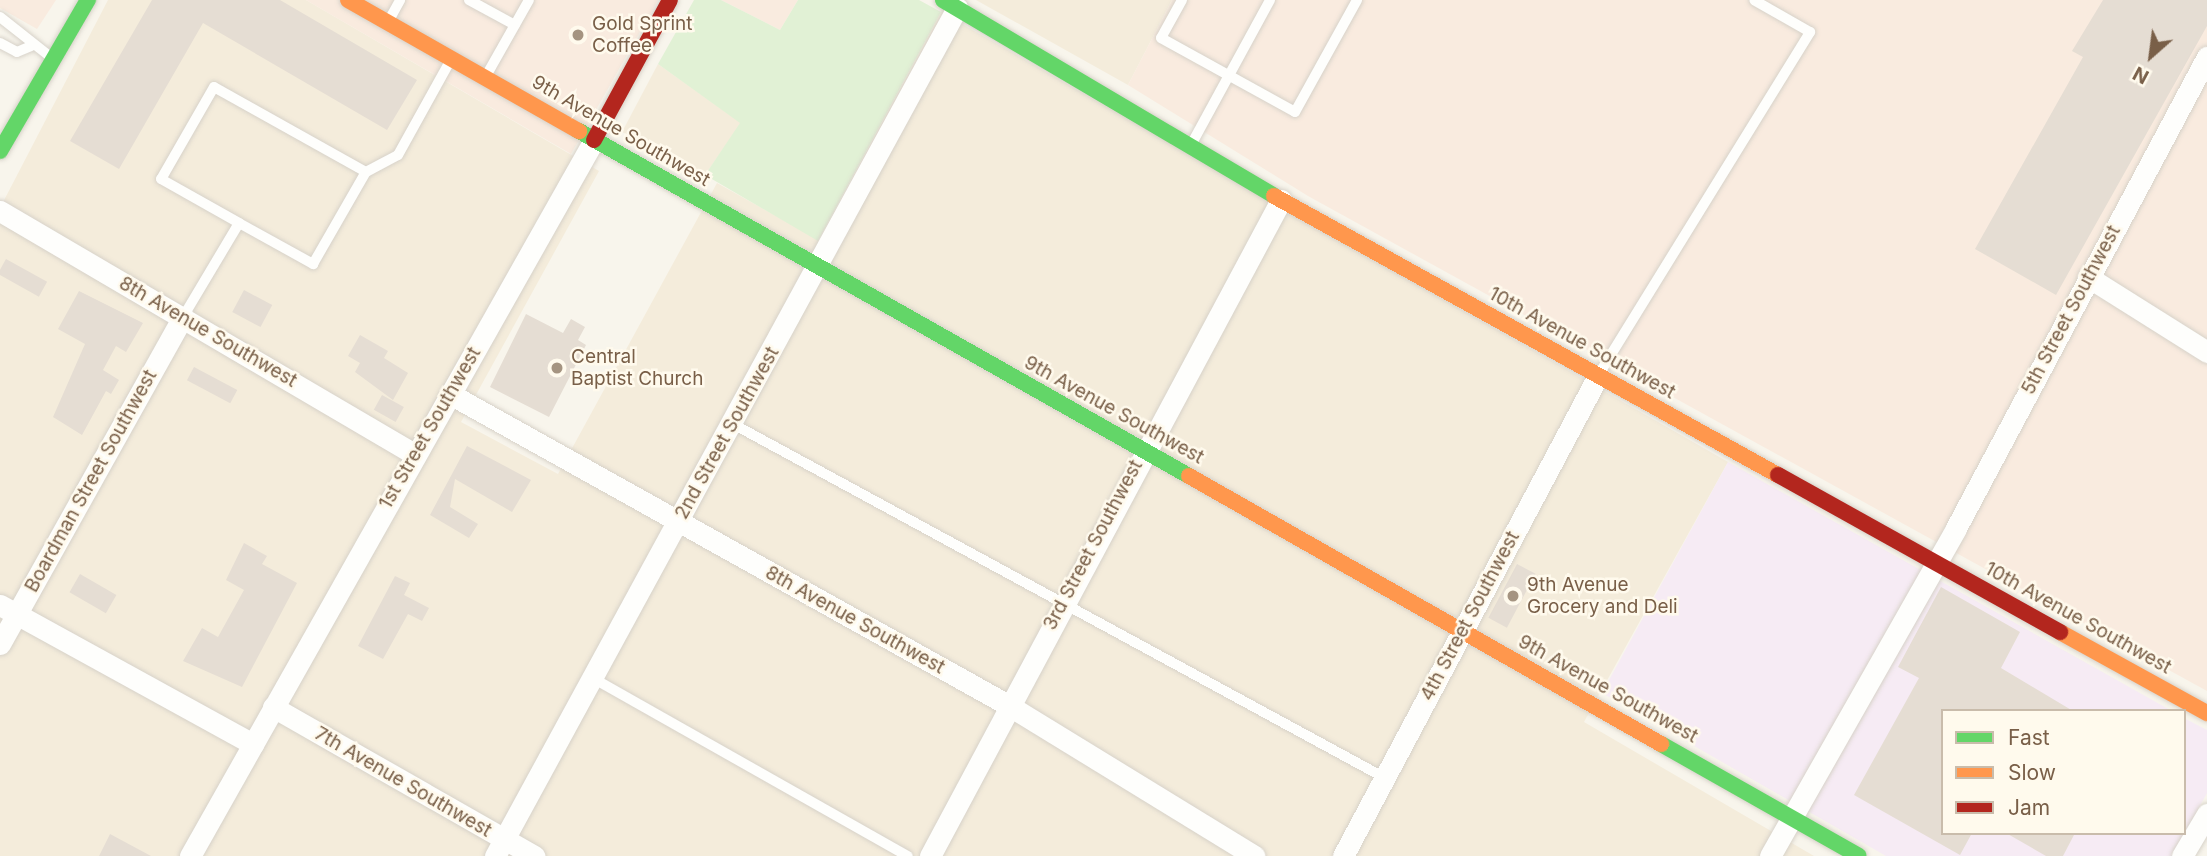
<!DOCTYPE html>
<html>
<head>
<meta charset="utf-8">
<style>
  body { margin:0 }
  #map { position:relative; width:2207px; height:856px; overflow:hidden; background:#f8f5ec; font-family:Inter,sans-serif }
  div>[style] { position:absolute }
  .residential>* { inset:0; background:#f4ecdb }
  .commercial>* { inset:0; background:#f9ebdf }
  .education>* { inset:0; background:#f6ebf4 }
  .green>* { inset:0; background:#e1f1d5 }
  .building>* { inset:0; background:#e5ddd3; transform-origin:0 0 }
  .roads { filter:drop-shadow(0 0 2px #d7d2c9) drop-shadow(0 0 2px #d7d2c9) }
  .lane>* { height:10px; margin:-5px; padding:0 5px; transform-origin:5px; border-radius:5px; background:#fefefc }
  .street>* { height:21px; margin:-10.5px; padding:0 10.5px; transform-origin:10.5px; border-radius:10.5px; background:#fefefc }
  .fast>* { height:16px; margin:-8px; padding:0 8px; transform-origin:8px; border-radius:8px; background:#63d668 }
  .slow>* { height:16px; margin:-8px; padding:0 8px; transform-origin:8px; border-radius:8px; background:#ff974d }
  .jam>* { height:16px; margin:-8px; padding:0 8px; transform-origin:8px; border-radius:8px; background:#b3261e }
  .dots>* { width:19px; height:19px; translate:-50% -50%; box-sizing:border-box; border:4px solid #fffaed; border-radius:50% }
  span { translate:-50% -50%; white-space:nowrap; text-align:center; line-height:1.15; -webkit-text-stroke:5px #fffaed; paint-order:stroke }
  .poi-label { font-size:19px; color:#795f48 }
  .left { translate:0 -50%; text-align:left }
  .street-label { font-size:19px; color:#795f48 }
  .legend { position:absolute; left:1941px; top:709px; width:245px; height:126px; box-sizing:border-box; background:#fffaed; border:2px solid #c9bcab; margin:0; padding:9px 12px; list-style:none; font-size:21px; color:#795f48 }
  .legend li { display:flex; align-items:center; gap:14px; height:35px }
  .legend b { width:35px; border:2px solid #c9bcab }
  .north { position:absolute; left:2116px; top:21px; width:70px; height:70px; -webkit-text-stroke:5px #fffaed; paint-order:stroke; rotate:208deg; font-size:19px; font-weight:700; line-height:28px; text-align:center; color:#795f48 }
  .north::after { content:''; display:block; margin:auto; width:24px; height:32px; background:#795f48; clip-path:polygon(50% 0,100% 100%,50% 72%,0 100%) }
</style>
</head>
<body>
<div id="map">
  <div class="residential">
    <i style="clip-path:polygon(108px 0,306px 0,599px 171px,461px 422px,558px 474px,717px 183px,819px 240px,941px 12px,1728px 462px,1584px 722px,1814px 856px,0 856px,0 208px)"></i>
    <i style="clip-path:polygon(976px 0,1172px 0,1128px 85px)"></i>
    <i style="clip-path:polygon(658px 64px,741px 123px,705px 175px,622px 132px)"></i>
  </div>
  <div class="commercial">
    <i style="clip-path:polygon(0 0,56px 0,37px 29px,0 8px)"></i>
    <i style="clip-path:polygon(306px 0,658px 0,571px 154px)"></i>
    <i style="clip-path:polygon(721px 0,798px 0,780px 30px)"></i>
    <i style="clip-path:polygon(1172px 0,2207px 0,2207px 691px,1308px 196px,1128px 85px)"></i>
  </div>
  <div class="education">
    <i style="clip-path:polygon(1728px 462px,2172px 711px,1943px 711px,1943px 833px,2184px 833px,2184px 718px,2207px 730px,2207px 793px,2172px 856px,1886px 856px,1602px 693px)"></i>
  </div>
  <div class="green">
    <i style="clip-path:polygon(694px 0,721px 0,780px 30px,798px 0,919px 0,941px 12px,818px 241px,705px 175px,740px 123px,658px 64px)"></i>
  </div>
  <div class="building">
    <i style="clip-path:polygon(152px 0,280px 0,417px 80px,387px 130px,203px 23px,119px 169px,70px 141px)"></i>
    <i style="clip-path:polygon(2103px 0,2207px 0,2207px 26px,2056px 295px,1975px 249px,2083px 57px,2072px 51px)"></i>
    <i style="left:6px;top:259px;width:47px;height:17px;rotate:29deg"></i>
    <i style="left:244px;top:290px;width:32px;height:25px;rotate:28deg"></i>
    <i style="clip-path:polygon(79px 291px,143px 323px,126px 352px,116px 346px,103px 370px,119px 380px,111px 394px,106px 391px,82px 435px,53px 417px,85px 344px,58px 329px)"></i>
    <i style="clip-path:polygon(526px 314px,563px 333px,571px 319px,585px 327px,578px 340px,586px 345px,549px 417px,490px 387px)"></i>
    <i style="clip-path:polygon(360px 335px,388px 351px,384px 358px,408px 373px,393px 400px,355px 372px,360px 363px,348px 356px)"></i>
    <i style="left:194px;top:367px;width:49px;height:15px;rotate:28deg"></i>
    <i style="left:382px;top:395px;width:25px;height:17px;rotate:29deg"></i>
    <i style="clip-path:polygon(467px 446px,531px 480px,512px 512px,455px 479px,450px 507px,478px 524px,469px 538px,430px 515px)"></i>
    <i style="clip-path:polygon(244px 543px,267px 556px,262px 564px,297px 583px,242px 687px,183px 661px,202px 628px,218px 637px,244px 590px,226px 580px)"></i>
    <i style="left:1517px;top:564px;width:21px;height:61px;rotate:28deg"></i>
    <i style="left:80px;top:574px;width:42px;height:21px;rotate:30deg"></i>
    <i style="clip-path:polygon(395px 576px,410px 583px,404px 595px,429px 608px,422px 621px,408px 614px,383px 659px,358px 646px)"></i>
    <i style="clip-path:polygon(1941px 587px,2020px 632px,2001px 668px,2073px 711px,1943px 711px,1943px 833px,1972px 833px,1960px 855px,1854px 795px,1919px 678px,1898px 667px)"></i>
    <i style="clip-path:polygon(2006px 833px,2075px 833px,2063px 856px,2046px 856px)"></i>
    <i style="clip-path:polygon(110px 834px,151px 856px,99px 856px)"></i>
  </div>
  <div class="roads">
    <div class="lane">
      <i style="left:469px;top:0;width:52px;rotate:28.5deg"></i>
      <i style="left:1182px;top:0;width:43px;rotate:118.9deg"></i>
      <i style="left:1161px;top:38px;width:153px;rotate:28.9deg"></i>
      <i style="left:1295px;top:112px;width:128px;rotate:-61deg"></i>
      <i style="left:0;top:17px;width:66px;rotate:38.3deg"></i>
      <i style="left:388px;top:22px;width:25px;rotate:-61deg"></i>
      <i style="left:0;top:43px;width:19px;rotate:28deg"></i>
      <i style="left:17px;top:52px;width:15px;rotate:-23deg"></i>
      <i style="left:486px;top:76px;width:87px;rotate:-60.5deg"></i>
      <i style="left:1191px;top:145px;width:165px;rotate:-61.4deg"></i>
      <i style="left:366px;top:172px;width:36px;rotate:-28deg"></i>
      <i style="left:398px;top:155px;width:107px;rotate:-61deg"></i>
      <i style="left:183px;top:317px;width:109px;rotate:-59.2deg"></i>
      <i style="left:239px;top:223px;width:85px;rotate:29deg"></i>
      <i style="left:313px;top:264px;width:106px;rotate:-60.1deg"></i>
      <i style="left:366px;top:172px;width:174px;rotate:-150.8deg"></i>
      <i style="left:214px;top:87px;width:106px;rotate:119.9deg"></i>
      <i style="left:161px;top:179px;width:90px;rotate:29.4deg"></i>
      <i style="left:1599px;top:374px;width:402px;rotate:-58.3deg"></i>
      <i style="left:1810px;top:32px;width:64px;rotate:-150.3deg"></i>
      <i style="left:733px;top:424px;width:742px;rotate:28.5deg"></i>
      <i style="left:591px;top:677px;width:364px;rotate:29.5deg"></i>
    </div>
    <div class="street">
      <i style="left:0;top:211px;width:481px;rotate:30.4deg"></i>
      <i style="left:2088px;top:277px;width:141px;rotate:32.2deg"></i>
      <i style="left:450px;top:394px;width:639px;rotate:29.13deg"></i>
      <i style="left:1008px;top:705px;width:289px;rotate:31.5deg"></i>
      <i style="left:0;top:605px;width:289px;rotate:28.8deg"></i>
      <i style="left:0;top:644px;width:375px;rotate:-60.8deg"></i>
      <i style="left:273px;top:707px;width:301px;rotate:29.7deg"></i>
      <i style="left:190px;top:856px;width:822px;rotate:-60.57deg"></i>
      <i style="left:495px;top:856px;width:966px;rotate:-61.42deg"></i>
      <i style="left:930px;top:856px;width:744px;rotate:-61.85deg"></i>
      <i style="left:1343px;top:856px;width:544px;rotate:-62.02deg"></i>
      <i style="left:1770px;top:856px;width:377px;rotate:-60.4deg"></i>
      <i style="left:1956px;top:528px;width:534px;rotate:-61.95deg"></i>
      <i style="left:2182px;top:856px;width:49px;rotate:-59.2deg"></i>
    </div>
    <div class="fast">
      <i style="left:943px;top:0;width:385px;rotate:30.6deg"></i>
      <i style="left:579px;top:131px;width:701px;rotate:29.49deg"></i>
      <i style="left:0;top:151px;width:175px;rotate:-59.8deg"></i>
      <i style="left:1661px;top:744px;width:227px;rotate:29.5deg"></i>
    </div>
    <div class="slow">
      <i style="left:348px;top:0;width:266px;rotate:29.6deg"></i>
      <i style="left:1274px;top:196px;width:576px;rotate:28.97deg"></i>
      <i style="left:1189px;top:476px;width:543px;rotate:29.59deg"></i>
      <i style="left:2060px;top:632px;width:168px;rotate:28.9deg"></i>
    </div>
    <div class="jam">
      <i style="left:594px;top:140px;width:159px;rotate:-61.5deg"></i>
      <i style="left:1778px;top:475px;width:323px;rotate:29.1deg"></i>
    </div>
  </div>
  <div class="dots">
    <i style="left:578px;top:35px;background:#a59481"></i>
    <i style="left:557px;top:368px;background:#a59481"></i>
    <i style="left:1513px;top:596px;background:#a59481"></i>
  </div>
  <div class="poi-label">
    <span class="left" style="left:592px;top:35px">Gold Sprint<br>Coffee</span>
    <span class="left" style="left:571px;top:368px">Central<br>Baptist Church</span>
    <span class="left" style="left:1527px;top:596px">9th Avenue<br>Grocery and Deli</span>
  </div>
  <div class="street-label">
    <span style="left:621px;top:131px;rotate:30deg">9th Avenue Southwest</span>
    <span style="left:2071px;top:310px;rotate:-62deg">5th Street Southwest</span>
    <span style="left:208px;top:332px;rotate:30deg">8th Avenue Southwest</span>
    <span style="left:1582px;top:343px;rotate:29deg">10th Avenue Southwest</span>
    <span style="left:1114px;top:410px;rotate:29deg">9th Avenue Southwest</span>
    <span style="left:430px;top:428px;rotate:-60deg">1st Street Southwest</span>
    <span style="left:727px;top:433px;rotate:-61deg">2nd Street Southwest</span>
    <span style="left:91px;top:481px;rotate:-61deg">Boardman Street Southwest</span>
    <span style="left:1093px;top:545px;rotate:-62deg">3rd Street Southwest</span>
    <span style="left:1470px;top:616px;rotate:-62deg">4th Street Southwest</span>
    <span style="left:2078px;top:618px;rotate:29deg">10th Avenue Southwest</span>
    <span style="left:855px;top:620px;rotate:29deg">8th Avenue Southwest</span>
    <span style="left:1608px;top:689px;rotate:29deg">9th Avenue Southwest</span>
    <span style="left:403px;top:782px;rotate:30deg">7th Avenue Southwest</span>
  </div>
  <ul class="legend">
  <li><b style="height:9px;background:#63d668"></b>Fast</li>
  <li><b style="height:9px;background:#ff974d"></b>Slow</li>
  <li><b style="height:9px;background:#b3261e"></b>Jam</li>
  </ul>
  <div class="north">N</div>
</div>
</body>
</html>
